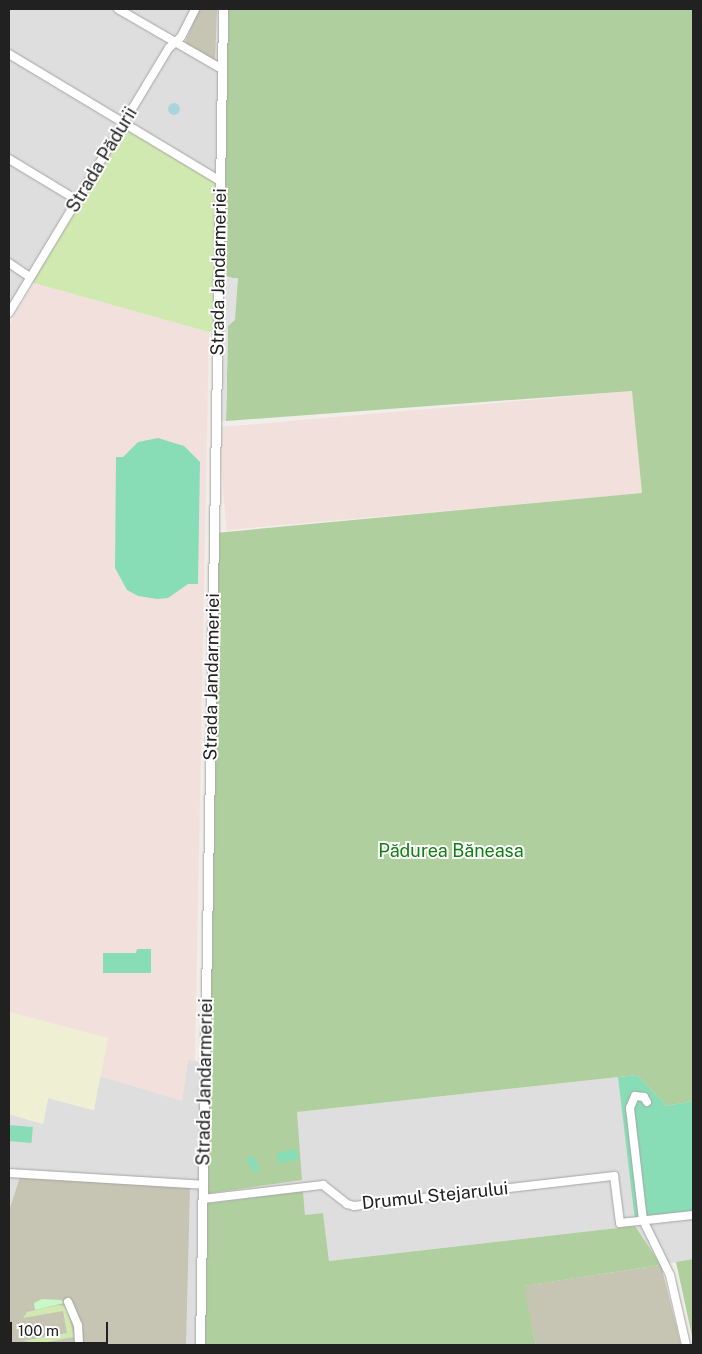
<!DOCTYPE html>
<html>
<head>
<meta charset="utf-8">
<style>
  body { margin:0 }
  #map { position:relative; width:702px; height:1354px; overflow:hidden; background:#f1ede8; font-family:"Public Sans",sans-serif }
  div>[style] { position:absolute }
  .residential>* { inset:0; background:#dfdede }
  .military>* { inset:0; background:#f2e0dc; transform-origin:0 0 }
  .construction>* { inset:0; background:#c6c4b3 }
  .farmland>* { inset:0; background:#efefd4 }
  .grass>* { inset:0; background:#d0e9b0 }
  .forest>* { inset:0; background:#b0cf9e }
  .park>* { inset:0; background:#c8f8c8 }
  .pitch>* { inset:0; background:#89ddb6; transform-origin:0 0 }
  .parking>* { inset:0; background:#e1e1e1 }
  .water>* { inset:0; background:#aad5dd }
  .round { border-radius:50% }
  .roads { filter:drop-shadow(0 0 1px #a5a5a5) drop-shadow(0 0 1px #a5a5a5) }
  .minor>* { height:8px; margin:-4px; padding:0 4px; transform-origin:4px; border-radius:4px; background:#fff }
  .tertiary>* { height:9px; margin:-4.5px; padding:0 4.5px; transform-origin:4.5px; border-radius:4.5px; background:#fff }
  span { translate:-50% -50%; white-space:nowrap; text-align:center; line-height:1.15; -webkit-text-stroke:4px #fff; paint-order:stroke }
  .street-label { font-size:18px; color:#212121 }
  .park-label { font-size:18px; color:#107e10 }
  .frame { position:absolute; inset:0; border:10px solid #212121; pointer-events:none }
  .scale { position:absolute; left:10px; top:1322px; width:98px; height:22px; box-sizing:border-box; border:2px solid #212121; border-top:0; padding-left:6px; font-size:15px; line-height:18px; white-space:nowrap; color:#212121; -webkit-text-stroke:4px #fff; paint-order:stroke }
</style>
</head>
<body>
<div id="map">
  <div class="residential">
    <i style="clip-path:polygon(9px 9px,223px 9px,220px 181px,124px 123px,9px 316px)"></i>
    <i style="clip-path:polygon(188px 1059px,205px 1064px,296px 1112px,637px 1075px,667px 1106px,693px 1101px,693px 1259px,661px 1265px,635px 1226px,329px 1261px,323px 1214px,305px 1216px,303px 1191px,200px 1345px,9px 1345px,9px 1114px,43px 1124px,48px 1098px,93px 1110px,100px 1076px,182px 1100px)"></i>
  </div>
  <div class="military">
    <i style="clip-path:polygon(34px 283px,209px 332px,195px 1061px,188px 1060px,182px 1101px,100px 1076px,108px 1038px,9px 1012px,9px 325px)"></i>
    <i style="left:633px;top:391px;width:103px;height:417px;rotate:85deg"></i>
  </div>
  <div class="construction">
    <i style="clip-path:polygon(199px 9px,217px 9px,215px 61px,185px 43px)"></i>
    <i style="clip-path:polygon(20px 1177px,190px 1187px,186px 1345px,9px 1345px,9px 1211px)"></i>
    <i style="clip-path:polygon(661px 1265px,681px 1345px,536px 1345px,523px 1286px)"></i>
  </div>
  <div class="farmland">
    <i style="clip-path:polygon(9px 1012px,108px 1038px,94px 1110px,48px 1098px,43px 1124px,9px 1114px)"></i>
  </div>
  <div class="grass">
    <i style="clip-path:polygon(124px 123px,220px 181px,219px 329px,209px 332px,34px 283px,30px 277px)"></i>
    <i style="clip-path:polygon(58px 1305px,65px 1306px,68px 1311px,74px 1337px,42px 1343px,22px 1341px,67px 1333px,63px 1311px,23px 1318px,27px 1312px)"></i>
  </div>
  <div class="forest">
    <i style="clip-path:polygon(223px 9px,693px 9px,693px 1101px,667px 1106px,637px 1075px,297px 1112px,302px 1180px,211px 1193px,211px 1203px,303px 1191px,305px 1215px,323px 1213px,329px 1261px,635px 1226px,661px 1265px,524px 1286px,536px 1345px,200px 1345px,215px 533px,642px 493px,632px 391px,226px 421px,228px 326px,238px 279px,219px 275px)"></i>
    <i style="clip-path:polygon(693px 1259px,693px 1341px,676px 1262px)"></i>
  </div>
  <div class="park">
    <i style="clip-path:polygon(42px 1299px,61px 1300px,64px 1303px,35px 1310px,34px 1303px)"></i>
  </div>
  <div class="pitch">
    <i style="clip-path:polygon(158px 438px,184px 446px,200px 462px,198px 584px,188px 584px,168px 598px,157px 599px,138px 596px,127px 590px,115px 568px,116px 457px,123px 457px,138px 442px)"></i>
    <i style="clip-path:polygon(137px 949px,151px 949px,151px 973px,103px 973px,103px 953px,136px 953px)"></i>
    <i style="clip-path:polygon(637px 1075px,667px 1106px,693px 1101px,693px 1213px,635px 1221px,618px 1077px)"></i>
    <i style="left:9px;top:1125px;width:24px;height:16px;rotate:5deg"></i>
    <i style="left:297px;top:1149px;width:11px;height:21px;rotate:80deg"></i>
    <i style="clip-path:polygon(253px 1155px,260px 1170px,254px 1173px,246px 1159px)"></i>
  </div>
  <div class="parking">
    <i style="clip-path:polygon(226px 278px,238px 278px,235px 320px,228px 326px,226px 421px,217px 421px,219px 329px,223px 320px)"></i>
  </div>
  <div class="water">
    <i class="round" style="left:168px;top:103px;width:12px;height:12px"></i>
  </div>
  <div class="roads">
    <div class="minor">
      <i style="left:118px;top:9px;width:120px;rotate:30deg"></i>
      <i style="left:9px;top:54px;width:246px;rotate:31deg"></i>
      <i style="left:9px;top:159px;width:79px;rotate:31.1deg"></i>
      <i style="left:9px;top:263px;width:25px;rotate:34deg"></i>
      <i style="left:9px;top:313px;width:310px;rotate:-58.9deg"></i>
      <i style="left:169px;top:48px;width:16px;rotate:-43deg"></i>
      <i style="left:181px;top:37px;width:31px;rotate:-63deg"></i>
      <i style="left:647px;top:1102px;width:6px;rotate:-121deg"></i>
      <i style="left:644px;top:1097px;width:9px;rotate:-174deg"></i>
      <i style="left:635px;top:1096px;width:13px;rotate:113deg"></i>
      <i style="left:630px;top:1108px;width:113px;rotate:83.4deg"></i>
      <i style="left:643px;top:1220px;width:61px;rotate:63.9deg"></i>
      <i style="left:670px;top:1275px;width:72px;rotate:77.1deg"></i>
      <i style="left:9px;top:1173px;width:194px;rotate:3.5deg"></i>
      <i style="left:203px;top:1199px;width:121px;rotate:-6.7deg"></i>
      <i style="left:323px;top:1185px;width:31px;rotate:38deg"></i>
      <i style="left:347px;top:1204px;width:7px;rotate:16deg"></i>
      <i style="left:354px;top:1206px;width:262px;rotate:-6.6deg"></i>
      <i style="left:614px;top:1176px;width:47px;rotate:82.7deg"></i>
      <i style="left:620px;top:1223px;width:73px;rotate:-6.3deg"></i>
      <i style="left:68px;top:1302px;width:25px;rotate:67deg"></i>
      <i style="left:78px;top:1325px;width:20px;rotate:87deg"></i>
    </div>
    <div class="tertiary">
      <i style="left:200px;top:1345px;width:1336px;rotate:-89.01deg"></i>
    </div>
  </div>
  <div class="street-label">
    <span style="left:102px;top:160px;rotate:-59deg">Strada Pădurii</span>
    <span style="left:219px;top:272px;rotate:-89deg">Strada Jandarmeriei</span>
    <span style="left:212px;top:677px;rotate:-89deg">Strada Jandarmeriei</span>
    <span style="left:205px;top:1082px;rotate:-89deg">Strada Jandarmeriei</span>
    <span style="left:435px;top:1196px;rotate:-6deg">Drumul Stejarului</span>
  </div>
  <div class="park-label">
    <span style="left:451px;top:851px">Pădurea Băneasa</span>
  </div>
  <div class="frame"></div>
  <div class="scale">100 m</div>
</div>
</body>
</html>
